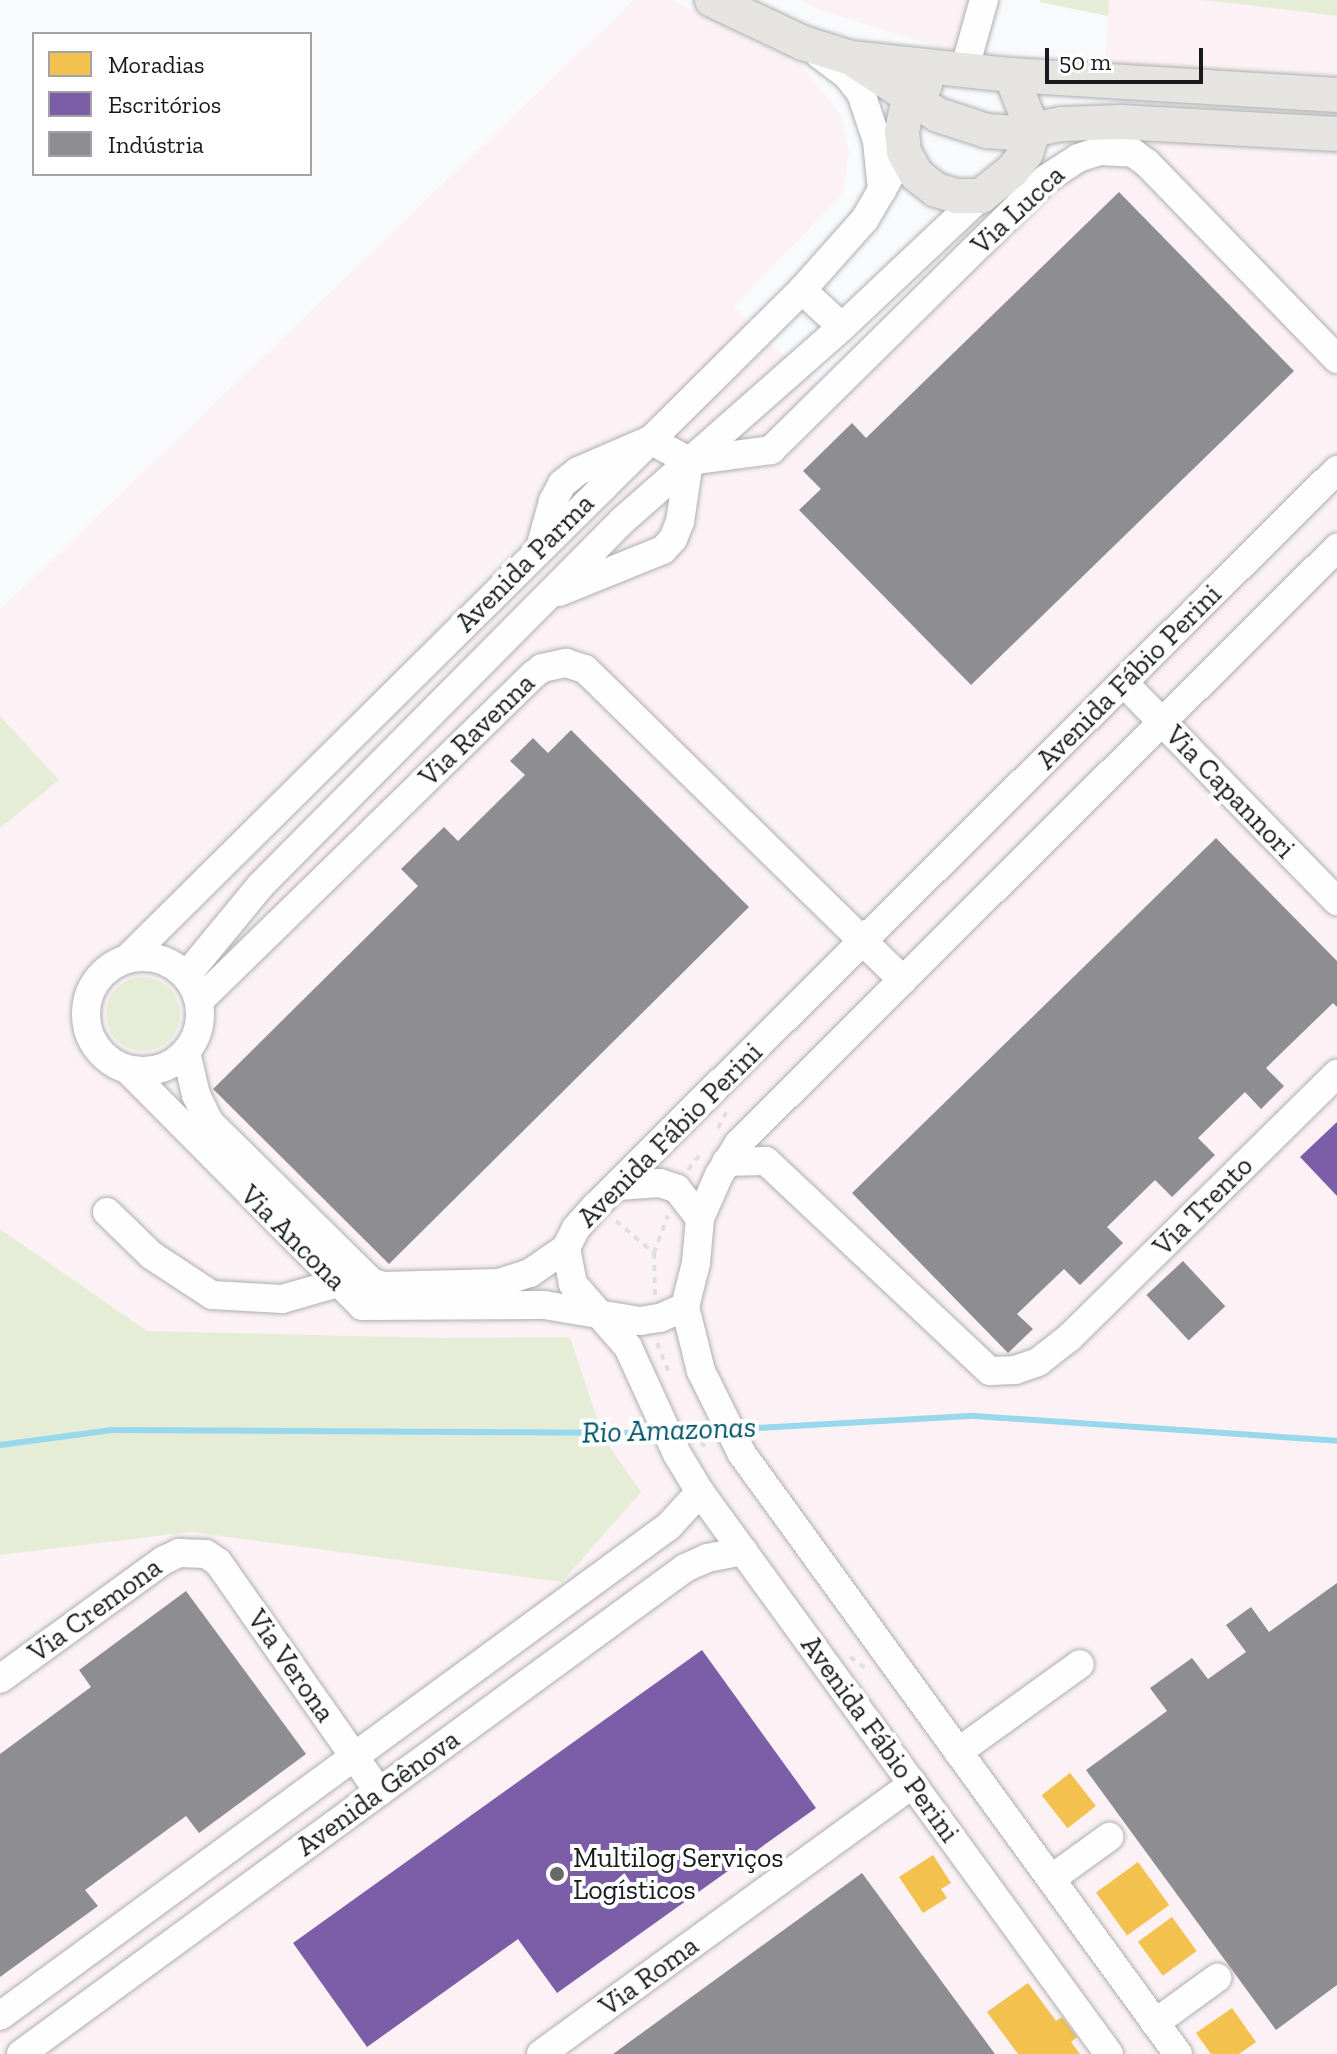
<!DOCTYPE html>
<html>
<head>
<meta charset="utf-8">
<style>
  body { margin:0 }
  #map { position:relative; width:1337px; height:2054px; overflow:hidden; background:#f8fafc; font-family:"Zilla Slab",serif }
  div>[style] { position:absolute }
  .industrial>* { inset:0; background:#fcf1f4 }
  .green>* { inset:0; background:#e5edd7 }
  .round { border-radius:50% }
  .homes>* { inset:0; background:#f2c14e; transform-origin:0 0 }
  .offices>* { inset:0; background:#7b5ea7 }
  .industry>* { inset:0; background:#8d8d92; transform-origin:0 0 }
  .stream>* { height:6px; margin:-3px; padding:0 3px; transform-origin:3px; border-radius:3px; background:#97d8ed }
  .path>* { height:4px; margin-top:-2px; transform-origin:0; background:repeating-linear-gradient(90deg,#dee0e0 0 6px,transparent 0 12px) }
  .roads { filter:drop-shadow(0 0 2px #adafb1) drop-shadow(0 0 2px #adafb1) }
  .minor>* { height:28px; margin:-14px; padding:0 14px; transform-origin:14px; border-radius:14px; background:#fefeff }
  .minor>.ring { margin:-14px; padding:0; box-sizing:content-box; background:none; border:28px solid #fefeff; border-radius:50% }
  .major>* { height:34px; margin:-17px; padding:0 17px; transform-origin:17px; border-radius:17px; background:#e6e4e0 }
  .dots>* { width:22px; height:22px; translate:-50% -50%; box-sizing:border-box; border:4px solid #fff; border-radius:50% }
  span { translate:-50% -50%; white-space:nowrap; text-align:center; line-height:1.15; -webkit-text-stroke:8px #fff; paint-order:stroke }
  .street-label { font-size:28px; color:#17191c }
  .poi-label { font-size:28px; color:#17191c }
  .left { translate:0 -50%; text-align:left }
  .water-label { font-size:30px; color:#015569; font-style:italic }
  .legend { position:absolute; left:32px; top:32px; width:280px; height:144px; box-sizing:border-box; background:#fff; border:2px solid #a2a3a4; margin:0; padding:10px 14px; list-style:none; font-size:24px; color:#17191c }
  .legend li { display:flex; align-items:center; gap:16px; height:40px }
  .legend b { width:40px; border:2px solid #a2a3a4 }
  .scale { position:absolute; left:1045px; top:48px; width:158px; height:36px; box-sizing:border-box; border:4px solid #17191c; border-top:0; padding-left:10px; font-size:24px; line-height:28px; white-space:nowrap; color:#17191c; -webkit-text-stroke:6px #fff; paint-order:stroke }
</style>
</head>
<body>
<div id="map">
  <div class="industrial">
    <i style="clip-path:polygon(634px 0,672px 0,800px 64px,841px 115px,849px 152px,843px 193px,734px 307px,796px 368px,818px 382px,1048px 156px,1111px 132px,1337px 145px,1337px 2054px,0 2054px,0 1555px,191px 1532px,561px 1581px,640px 1492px,604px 1439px,570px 1337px,443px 1338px,146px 1331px,0 1229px,0 828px,58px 780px,0 716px,0 610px)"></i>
    <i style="clip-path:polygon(801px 0,999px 0,984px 61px,823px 11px)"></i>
    <i style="clip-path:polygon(1109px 0,1337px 0,1337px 77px,1105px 65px)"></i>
  </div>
  <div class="green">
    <i style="clip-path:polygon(1040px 0,1109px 0,1108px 16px,1040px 2px)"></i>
    <i style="clip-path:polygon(1202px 0,1337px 0,1337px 16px,1248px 5px)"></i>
    <i style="clip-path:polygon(0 716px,59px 780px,0 828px)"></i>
    <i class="round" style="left:106px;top:977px;width:74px;height:74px"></i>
    <i style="clip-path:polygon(0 1229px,147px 1331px,443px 1338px,570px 1337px,604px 1439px,641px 1492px,562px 1582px,191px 1532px,0 1555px)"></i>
  </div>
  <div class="homes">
    <i style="left:1070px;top:1773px;width:42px;height:36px;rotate:52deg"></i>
    <i style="clip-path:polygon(933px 1855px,951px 1883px,941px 1889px,947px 1898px,923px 1913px,899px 1877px)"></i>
    <i style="left:1138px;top:1862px;width:53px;height:52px;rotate:54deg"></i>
    <i style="left:1172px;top:1917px;width:42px;height:42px;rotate:54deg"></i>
    <i style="clip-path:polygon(1028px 1983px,1056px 2021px,1062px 2017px,1077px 2037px,1071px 2042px,1080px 2054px,1018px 2054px,987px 2012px)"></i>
    <i style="clip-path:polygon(1232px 2008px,1256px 2042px,1239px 2054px,1211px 2054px,1196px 2033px)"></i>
  </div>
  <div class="offices">
    <i style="clip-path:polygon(1337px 1122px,1337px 1196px,1300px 1157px)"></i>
    <i style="clip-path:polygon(702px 1650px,816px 1808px,557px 1993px,518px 1939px,367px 2047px,293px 1943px)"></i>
  </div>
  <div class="industry">
    <i style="clip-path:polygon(1119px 192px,1294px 371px,971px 685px,799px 510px,821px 489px,803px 471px,852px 423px,866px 438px)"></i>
    <i style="clip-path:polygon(571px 730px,749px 907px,389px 1264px,213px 1089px,418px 886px,401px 869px,444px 827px,458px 841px,525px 775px,510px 761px,533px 738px,548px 753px)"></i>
    <i style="clip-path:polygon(1216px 838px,1337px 961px,1337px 1007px,1333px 1003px,1266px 1068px,1284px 1086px,1261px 1109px,1245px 1092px,1198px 1138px,1215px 1155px,1172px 1197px,1155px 1180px,1107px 1227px,1123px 1243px,1080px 1285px,1064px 1269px,1017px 1314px,1033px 1329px,1008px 1353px,852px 1193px)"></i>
    <i style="left:1183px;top:1261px;width:62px;height:50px;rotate:47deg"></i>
    <i style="clip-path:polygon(1337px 1583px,1337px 1985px,1276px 2030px,1086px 1770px,1167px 1711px,1150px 1688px,1192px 1658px,1208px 1679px,1246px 1652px,1226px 1625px,1251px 1607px,1269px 1632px)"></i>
    <i style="clip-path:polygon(186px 1591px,306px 1754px,199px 1833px,186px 1816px,85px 1890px,98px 1906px,0 1977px,0 1754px,91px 1687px,79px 1670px)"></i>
    <i style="clip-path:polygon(862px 1873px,995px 2054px,613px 2054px,657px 2022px)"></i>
  </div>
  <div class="stream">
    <i style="left:738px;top:1429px;width:236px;rotate:-3.2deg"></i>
    <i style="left:974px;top:1416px;width:364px;rotate:3.9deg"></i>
    <i style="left:674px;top:1432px;width:49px;rotate:-2.3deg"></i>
    <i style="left:0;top:1445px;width:113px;rotate:-7.6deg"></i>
    <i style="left:112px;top:1430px;width:547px;rotate:0.31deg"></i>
  </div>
  <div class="path">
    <i style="left:718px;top:1128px;width:19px;rotate:-62deg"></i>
    <i style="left:688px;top:1170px;width:23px;rotate:-52deg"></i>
    <i style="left:616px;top:1221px;width:50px;rotate:40.1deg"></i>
    <i style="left:655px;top:1295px;width:42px;rotate:-91.4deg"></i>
    <i style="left:654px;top:1253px;width:40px;rotate:-69.8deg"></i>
    <i style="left:657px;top:1343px;width:35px;rotate:68deg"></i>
    <i style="left:696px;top:1431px;width:19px;rotate:62deg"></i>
    <i style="left:850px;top:1657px;width:19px;rotate:36deg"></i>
  </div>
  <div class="roads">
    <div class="minor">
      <i style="left:819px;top:54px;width:34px;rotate:37deg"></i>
      <i style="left:846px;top:74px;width:24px;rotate:52deg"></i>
      <i style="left:861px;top:93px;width:51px;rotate:71.6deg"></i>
      <i style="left:877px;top:141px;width:50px;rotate:84.3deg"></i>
      <i style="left:964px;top:71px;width:74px;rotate:-74.3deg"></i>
      <i style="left:802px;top:290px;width:54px;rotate:42.8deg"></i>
      <i style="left:689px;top:461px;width:83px;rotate:-7.6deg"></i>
      <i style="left:771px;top:450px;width:386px;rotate:-44.6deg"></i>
      <i style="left:1046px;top:179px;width:38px;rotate:-33deg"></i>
      <i style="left:1078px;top:158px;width:23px;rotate:-18deg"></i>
      <i style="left:1100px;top:151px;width:33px;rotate:3deg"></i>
      <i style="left:1133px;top:153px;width:17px;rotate:36deg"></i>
      <i style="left:1147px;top:163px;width:273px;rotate:45.9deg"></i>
      <i style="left:540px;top:548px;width:49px;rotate:-74.5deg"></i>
      <i style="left:553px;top:501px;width:19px;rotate:-62deg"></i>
      <i style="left:562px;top:484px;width:21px;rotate:-39deg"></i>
      <i style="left:578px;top:471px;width:78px;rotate:-23.3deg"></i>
      <i style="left:650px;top:440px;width:44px;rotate:28.3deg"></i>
      <i style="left:559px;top:592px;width:112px;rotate:-22deg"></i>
      <i style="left:663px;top:550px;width:15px;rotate:-48deg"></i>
      <i style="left:673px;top:539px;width:18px;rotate:-68deg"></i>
      <i style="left:680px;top:522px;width:62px;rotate:-81.6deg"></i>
      <i style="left:1124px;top:683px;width:305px;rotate:45.7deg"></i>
      <i class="ring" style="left:86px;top:957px;width:86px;height:86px"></i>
      <i style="left:127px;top:959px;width:950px;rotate:-44.74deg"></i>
      <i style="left:802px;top:290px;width:95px;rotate:-48.4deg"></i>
      <i style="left:865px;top:219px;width:78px;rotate:-59.8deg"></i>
      <i style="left:186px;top:976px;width:118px;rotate:-50.5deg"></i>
      <i style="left:261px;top:885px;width:513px;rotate:-45.24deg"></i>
      <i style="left:622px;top:521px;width:293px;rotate:-41.4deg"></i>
      <i style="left:842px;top:327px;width:191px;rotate:-43.3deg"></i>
      <i style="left:199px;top:1001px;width:467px;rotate:-44.3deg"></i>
      <i style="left:533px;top:675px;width:11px;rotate:-38deg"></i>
      <i style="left:542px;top:668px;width:25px;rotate:-12deg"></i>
      <i style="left:566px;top:663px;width:20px;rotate:18deg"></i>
      <i style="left:585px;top:669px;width:445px;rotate:44.4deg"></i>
      <i style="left:186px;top:1052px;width:44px;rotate:76.9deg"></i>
      <i style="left:196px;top:1095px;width:30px;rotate:64deg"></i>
      <i style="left:209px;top:1122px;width:228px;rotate:44.6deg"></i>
      <i style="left:371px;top:1282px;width:13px;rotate:18deg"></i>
      <i style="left:383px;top:1286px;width:116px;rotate:-1.5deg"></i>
      <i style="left:499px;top:1283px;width:33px;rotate:-18deg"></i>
      <i style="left:530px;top:1273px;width:44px;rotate:-34.8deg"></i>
      <i style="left:128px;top:1070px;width:332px;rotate:45.2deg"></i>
      <i style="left:362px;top:1306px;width:182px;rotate:-0.3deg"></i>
      <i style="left:544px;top:1305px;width:97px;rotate:9.5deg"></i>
      <i style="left:640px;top:1321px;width:20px;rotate:-9deg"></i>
      <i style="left:660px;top:1318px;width:27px;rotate:-24deg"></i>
      <i style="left:726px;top:1162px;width:40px;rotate:-1.4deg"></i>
      <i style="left:766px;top:1161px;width:307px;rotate:43.2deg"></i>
      <i style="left:990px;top:1371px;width:25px;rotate:-2deg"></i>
      <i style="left:1015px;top:1370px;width:24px;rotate:-19deg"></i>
      <i style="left:1038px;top:1362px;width:41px;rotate:-38deg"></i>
      <i style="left:1070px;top:1337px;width:375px;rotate:-44.6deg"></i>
      <i style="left:618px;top:1186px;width:42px;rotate:-4.1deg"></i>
      <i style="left:660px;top:1183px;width:18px;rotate:19deg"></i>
      <i style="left:677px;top:1189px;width:37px;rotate:52deg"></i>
      <i style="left:107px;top:1212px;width:62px;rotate:44.3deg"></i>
      <i style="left:151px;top:1255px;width:73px;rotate:33.3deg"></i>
      <i style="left:212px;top:1295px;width:70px;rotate:3.3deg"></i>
      <i style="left:282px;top:1299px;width:58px;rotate:-15.9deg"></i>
      <i style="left:0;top:1679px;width:203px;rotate:-36deg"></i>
      <i style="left:164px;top:1560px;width:17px;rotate:-25deg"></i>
      <i style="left:179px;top:1553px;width:27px;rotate:2deg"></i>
      <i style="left:206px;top:1554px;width:14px;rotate:34deg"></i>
      <i style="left:218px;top:1562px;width:281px;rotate:55deg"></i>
      <i style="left:958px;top:1752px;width:150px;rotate:-35.8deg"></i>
      <i style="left:1051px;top:1879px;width:72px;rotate:-35.9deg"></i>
      <i style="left:0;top:2016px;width:829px;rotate:-36.22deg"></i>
      <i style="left:669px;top:1526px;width:46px;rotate:-47.6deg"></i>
      <i style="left:1155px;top:2023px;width:77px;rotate:-36deg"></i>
      <i style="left:21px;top:2054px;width:823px;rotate:-36.2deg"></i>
      <i style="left:685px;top:1568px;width:24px;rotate:-24deg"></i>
      <i style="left:707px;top:1558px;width:37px;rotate:-11deg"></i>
      <i style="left:541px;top:2054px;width:460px;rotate:-36deg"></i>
      <i style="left:1109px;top:2054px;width:695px;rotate:-126.05deg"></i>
      <i style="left:700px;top:1492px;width:44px;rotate:-121.2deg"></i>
      <i style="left:677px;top:1454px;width:118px;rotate:-114.6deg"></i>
      <i style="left:628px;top:1347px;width:84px;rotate:-131.1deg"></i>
      <i style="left:573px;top:1284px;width:37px;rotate:-101deg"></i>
      <i style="left:566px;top:1248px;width:22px;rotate:-63deg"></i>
      <i style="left:576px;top:1228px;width:31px;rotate:-48deg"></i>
      <i style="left:597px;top:1205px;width:1043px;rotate:-44.81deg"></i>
      <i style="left:1178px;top:2054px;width:742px;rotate:-126deg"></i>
      <i style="left:742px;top:1454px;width:93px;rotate:-116.3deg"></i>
      <i style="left:701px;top:1371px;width:66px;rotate:-104deg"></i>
      <i style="left:685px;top:1307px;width:45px;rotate:-76deg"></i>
      <i style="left:696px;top:1263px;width:45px;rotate:-84.9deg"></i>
      <i style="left:700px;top:1218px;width:47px;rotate:-66.2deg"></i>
      <i style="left:719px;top:1175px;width:38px;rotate:-58deg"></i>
      <i style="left:739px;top:1143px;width:844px;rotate:-44.86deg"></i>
    </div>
    <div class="major">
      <i style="left:712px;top:0;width:101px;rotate:25.3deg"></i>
      <i style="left:803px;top:43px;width:50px;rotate:17.4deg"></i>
      <i style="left:851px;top:58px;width:161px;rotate:6.1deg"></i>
      <i style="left:1011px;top:75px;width:327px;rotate:3.5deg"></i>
      <i style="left:857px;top:62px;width:97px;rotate:33.2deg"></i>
      <i style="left:938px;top:115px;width:52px;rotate:18.1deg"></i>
      <i style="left:987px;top:131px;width:28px;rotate:4deg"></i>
      <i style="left:1015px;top:133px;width:48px;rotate:-10.8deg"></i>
      <i style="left:1062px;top:124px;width:59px;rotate:-1.9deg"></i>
      <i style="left:1121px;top:122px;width:216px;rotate:3.2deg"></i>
      <i style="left:925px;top:85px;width:32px;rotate:126deg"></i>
      <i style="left:906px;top:111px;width:21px;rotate:101deg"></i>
      <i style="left:902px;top:132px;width:20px;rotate:84deg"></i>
      <i style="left:904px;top:152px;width:26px;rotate:61deg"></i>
      <i style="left:917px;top:175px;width:24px;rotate:38deg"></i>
      <i style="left:936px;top:190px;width:22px;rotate:16deg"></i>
      <i style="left:957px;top:196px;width:24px"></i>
      <i style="left:981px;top:196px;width:40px;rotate:-39deg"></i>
      <i style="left:1012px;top:171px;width:23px;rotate:-52deg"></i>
      <i style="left:1026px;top:153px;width:23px;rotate:-72deg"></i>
      <i style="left:1033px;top:131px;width:60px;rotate:-111.4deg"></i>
    </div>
  </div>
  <div class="dots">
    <i style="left:557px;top:1874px;background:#66686a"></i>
  </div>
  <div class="street-label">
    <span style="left:1018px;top:210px;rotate:-43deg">Via Lucca</span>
    <span style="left:525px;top:563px;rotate:-45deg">Avenida Parma</span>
    <span style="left:1129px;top:677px;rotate:-45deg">Avenida Fábio Perini</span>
    <span style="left:477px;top:730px;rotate:-44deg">Via Ravenna</span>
    <span style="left:1230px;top:792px;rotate:46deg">Via Capannori</span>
    <span style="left:670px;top:1135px;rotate:-45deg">Avenida Fábio Perini</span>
    <span style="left:1203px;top:1206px;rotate:-45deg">Via Trento</span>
    <span style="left:293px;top:1238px;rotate:45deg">Via Ancona</span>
    <span style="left:95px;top:1610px;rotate:-36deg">Via Cremona</span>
    <span style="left:291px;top:1666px;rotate:55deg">Via Verona</span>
    <span style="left:880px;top:1739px;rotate:54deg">Avenida Fábio Perini</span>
    <span style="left:378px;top:1793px;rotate:-36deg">Avenida Gênova</span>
    <span style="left:649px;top:1976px;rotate:-36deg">Via Roma</span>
  </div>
  <div class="poi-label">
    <span class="left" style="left:573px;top:1874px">Multilog Serviços<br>Logísticos</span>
  </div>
  <div class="water-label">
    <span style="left:669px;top:1430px;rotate:-2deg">Rio Amazonas</span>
  </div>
  <ul class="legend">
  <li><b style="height:22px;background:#f2c14e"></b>Moradias</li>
  <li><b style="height:22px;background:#7b5ea7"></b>Escritórios</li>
  <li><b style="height:22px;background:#8d8d92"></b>Indústria</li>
  </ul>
  <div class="scale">50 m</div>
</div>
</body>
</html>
